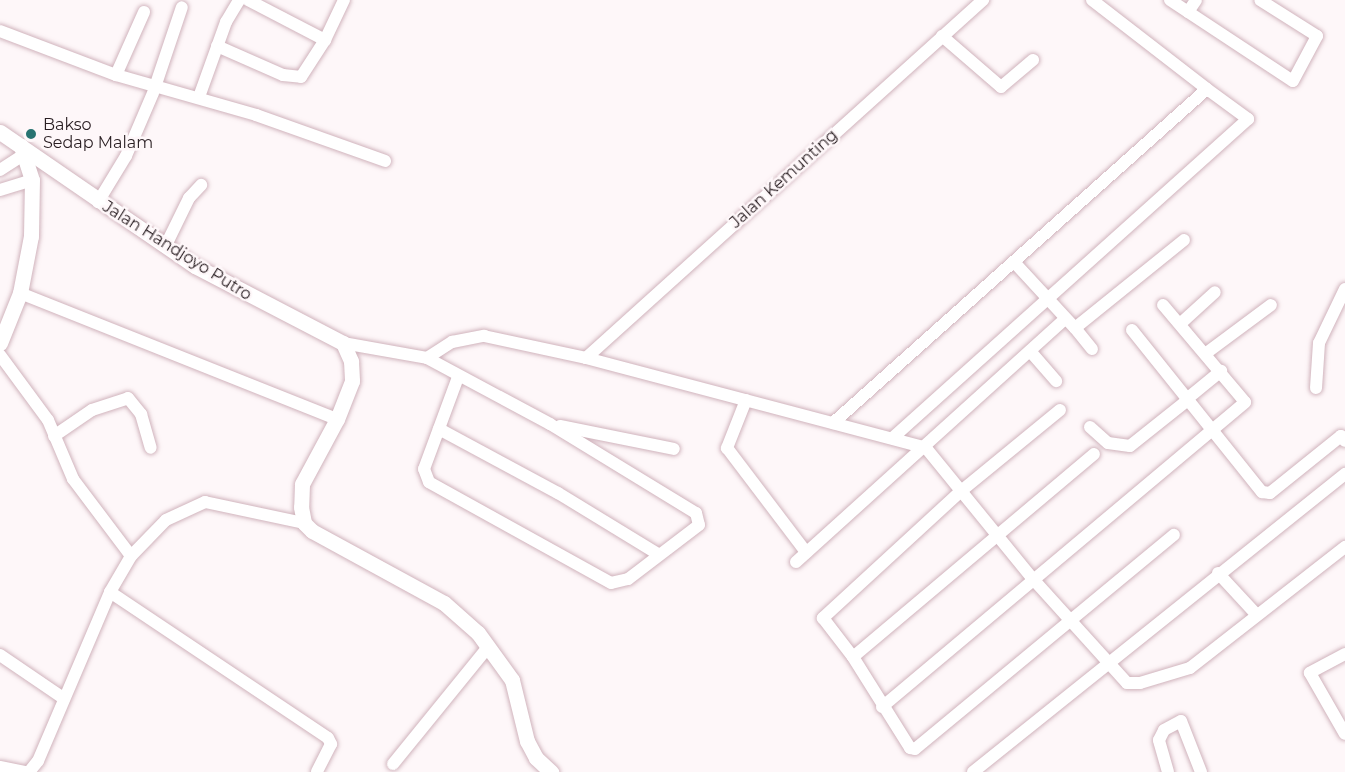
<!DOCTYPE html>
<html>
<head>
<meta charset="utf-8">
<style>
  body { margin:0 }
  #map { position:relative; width:1345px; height:772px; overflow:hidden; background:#fef7f9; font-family:Montserrat,sans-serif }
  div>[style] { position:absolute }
  .roads { filter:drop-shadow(0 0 2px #d0b3bc) drop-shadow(0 0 2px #d0b3bc) }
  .minor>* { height:12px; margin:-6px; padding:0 6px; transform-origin:6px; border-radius:6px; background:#fff }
  .tertiary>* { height:15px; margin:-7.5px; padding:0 7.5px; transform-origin:7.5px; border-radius:7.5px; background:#fff }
  .dots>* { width:16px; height:16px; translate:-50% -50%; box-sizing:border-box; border:3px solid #fef7f9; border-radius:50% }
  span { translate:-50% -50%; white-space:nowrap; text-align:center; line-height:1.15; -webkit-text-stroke:5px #fef7f9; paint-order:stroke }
  .poi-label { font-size:16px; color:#291e22 }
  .left { translate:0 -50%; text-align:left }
  .street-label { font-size:16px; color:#291e22 }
</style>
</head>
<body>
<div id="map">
  <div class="roads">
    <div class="minor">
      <i style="left:248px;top:0;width:87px;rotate:27.5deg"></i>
      <i style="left:1092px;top:0;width:145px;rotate:37.7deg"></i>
      <i style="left:1170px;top:0;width:147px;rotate:33.4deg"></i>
      <i style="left:1293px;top:81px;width:51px;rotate:-61.9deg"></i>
      <i style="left:1317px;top:36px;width:67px;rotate:-147.7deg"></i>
      <i style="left:1188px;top:12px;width:14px;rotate:-56deg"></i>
      <i style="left:0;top:31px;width:124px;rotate:20.8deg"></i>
      <i style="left:116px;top:75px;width:146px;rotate:15.9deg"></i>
      <i style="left:256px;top:115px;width:137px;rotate:19.6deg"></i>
      <i style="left:942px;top:36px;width:78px;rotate:40.8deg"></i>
      <i style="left:1001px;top:87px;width:42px;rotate:-40.2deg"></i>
      <i style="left:217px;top:46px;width:72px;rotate:23.7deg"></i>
      <i style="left:283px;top:75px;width:18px;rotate:6deg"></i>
      <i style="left:301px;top:77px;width:44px;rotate:-57deg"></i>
      <i style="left:325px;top:40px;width:44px;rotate:-64.6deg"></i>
      <i style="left:116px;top:75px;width:69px;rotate:-66deg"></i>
      <i style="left:155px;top:87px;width:84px;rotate:-71.4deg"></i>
      <i style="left:199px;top:97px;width:80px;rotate:-70.2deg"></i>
      <i style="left:226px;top:22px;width:26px;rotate:-59deg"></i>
      <i style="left:0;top:170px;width:30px;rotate:-33deg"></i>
      <i style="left:0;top:190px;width:34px;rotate:-17deg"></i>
      <i style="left:98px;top:202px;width:54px;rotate:-58.7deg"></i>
      <i style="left:126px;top:156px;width:69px;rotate:-66.8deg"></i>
      <i style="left:165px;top:247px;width:55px;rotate:-63.9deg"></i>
      <i style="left:189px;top:198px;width:18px;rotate:-47deg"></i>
      <i style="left:1014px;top:262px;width:90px;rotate:47.3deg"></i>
      <i style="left:1075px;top:328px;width:140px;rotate:-38.9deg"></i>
      <i style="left:20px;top:293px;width:341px;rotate:21.7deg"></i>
      <i style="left:1180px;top:324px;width:47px;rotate:-42.4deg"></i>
      <i style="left:1075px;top:328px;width:27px;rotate:51deg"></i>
      <i style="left:1132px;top:330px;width:208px;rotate:51.3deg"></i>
      <i style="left:1262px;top:492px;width:8px;rotate:7deg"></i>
      <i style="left:1270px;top:493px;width:91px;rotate:-38.8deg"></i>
      <i style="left:1341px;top:436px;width:6px;rotate:51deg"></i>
      <i style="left:343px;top:343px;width:85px;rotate:10.1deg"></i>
      <i style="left:427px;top:358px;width:140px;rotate:28.2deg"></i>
      <i style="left:550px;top:424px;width:171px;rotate:31.4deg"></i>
      <i style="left:696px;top:513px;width:12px;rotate:76deg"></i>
      <i style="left:699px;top:525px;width:89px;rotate:142.7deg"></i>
      <i style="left:628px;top:579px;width:17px;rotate:167deg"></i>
      <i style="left:611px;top:583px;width:208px;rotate:-151deg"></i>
      <i style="left:429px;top:482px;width:14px;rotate:-111deg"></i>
      <i style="left:424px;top:469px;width:98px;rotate:-69.7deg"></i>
      <i style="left:1030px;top:351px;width:40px;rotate:49deg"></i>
      <i style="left:1205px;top:354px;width:82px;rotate:-36.6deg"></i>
      <i style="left:0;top:355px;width:81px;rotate:53.6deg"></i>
      <i style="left:48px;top:420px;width:64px;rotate:67deg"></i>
      <i style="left:73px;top:479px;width:96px;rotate:53deg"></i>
      <i style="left:427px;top:358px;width:30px;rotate:-33deg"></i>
      <i style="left:452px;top:342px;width:33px;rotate:-11deg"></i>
      <i style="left:484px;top:336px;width:104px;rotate:12.2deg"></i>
      <i style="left:586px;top:358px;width:352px;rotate:14.8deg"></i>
      <i style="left:926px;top:448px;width:169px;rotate:50.8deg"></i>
      <i style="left:1033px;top:579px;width:140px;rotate:47.9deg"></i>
      <i style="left:1127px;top:683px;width:13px"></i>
      <i style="left:1140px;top:683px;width:52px;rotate:-16.7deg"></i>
      <i style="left:1190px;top:668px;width:197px;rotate:-38deg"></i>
      <i style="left:586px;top:358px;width:535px;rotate:-42.04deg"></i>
      <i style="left:1316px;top:388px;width:45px;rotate:-86.2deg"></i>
      <i style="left:1319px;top:343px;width:60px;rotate:-64.3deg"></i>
      <i style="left:1188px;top:398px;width:43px;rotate:-39.3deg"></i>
      <i style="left:746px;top:400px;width:52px;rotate:111.6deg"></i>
      <i style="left:727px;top:448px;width:131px;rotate:52.8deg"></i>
      <i style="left:1060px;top:410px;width:128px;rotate:140.7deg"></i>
      <i style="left:961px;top:491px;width:188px;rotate:137.4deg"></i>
      <i style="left:823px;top:618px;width:49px;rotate:52.4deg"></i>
      <i style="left:853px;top:657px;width:107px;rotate:57.9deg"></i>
      <i style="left:910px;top:748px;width:5px;rotate:11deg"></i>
      <i style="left:915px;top:749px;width:336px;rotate:-39.6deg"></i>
      <i style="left:833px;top:423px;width:501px;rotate:-41.77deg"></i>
      <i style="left:1207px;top:89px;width:51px;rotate:36.2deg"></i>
      <i style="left:1248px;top:119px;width:478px;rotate:138.1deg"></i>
      <i style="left:560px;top:426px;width:116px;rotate:11.4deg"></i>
      <i style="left:1090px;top:427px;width:24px;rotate:42deg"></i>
      <i style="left:1108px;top:443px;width:22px;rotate:8deg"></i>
      <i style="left:1130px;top:446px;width:75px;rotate:-38.5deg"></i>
      <i style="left:439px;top:429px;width:135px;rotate:28.3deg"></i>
      <i style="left:558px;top:493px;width:117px;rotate:31.4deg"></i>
      <i style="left:54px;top:436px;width:46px;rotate:-34.4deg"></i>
      <i style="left:92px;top:410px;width:38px;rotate:-18deg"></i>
      <i style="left:128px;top:398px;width:21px;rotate:51deg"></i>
      <i style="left:141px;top:414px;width:35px;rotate:74deg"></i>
      <i style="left:796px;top:562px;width:363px;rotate:-42.1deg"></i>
      <i style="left:1218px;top:573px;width:56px;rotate:47.2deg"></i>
      <i style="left:110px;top:592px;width:262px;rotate:33.8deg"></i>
      <i style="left:328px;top:738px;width:7px;rotate:63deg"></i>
      <i style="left:331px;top:744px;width:31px;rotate:117deg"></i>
      <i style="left:1345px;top:654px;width:40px;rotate:152deg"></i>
      <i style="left:1310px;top:673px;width:70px;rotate:60.2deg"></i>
      <i style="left:0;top:655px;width:76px;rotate:34.3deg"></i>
      <i style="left:853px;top:657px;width:315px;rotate:-40.1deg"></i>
      <i style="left:882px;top:707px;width:474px;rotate:-40deg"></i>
      <i style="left:1245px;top:402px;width:127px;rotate:-130.2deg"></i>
      <i style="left:393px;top:764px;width:152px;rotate:-50.9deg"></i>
      <i style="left:0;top:767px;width:25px;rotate:11deg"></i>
      <i style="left:29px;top:772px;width:14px;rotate:-51deg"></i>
      <i style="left:38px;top:761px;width:184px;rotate:-66.9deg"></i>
      <i style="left:110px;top:592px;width:42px;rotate:-59.7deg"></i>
      <i style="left:131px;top:556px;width:50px;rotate:-45.8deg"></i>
      <i style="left:166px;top:520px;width:43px;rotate:-24.8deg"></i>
      <i style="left:205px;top:502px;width:101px;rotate:12deg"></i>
      <i style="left:973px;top:772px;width:477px;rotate:-38.7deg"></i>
      <i style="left:1168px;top:772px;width:33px;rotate:-106deg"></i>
      <i style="left:1159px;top:740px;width:11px;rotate:-63deg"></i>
      <i style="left:1164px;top:730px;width:19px;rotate:-28deg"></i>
      <i style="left:1181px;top:721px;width:55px;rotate:68.6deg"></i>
    </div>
    <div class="tertiary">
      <i style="left:0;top:132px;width:237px;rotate:34.5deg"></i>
      <i style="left:195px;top:266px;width:167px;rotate:27.5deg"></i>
      <i style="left:343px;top:343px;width:20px;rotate:66deg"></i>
      <i style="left:351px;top:361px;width:20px;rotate:87deg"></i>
      <i style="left:352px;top:381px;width:41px;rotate:111.5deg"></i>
      <i style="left:337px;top:419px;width:74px;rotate:118.3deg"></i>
      <i style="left:302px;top:484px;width:23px;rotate:92deg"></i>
      <i style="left:301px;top:507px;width:16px;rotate:79deg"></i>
      <i style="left:304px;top:523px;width:11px;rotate:45deg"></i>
      <i style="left:312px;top:531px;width:150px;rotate:28.6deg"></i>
      <i style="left:444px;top:603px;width:45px;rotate:41.4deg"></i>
      <i style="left:478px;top:633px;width:58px;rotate:54.1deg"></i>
      <i style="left:512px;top:680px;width:63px;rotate:76.2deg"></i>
      <i style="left:527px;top:741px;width:19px;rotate:62deg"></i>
      <i style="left:536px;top:758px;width:21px;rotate:43deg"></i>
      <i style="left:0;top:343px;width:54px;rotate:-68.2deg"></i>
      <i style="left:20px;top:293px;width:58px;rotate:-79.1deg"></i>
      <i style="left:31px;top:236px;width:56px;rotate:-89deg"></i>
      <i style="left:32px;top:180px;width:36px;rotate:-108deg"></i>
    </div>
  </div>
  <div class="dots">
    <i style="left:31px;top:134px;background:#287371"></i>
  </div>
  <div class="poi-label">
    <span class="left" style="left:43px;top:134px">Bakso<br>Sedap Malam</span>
  </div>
  <div class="street-label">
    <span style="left:784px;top:179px;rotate:-42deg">Jalan Kemunting</span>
    <span style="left:177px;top:251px;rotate:32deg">Jalan Handjoyo Putro</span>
  </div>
</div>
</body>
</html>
